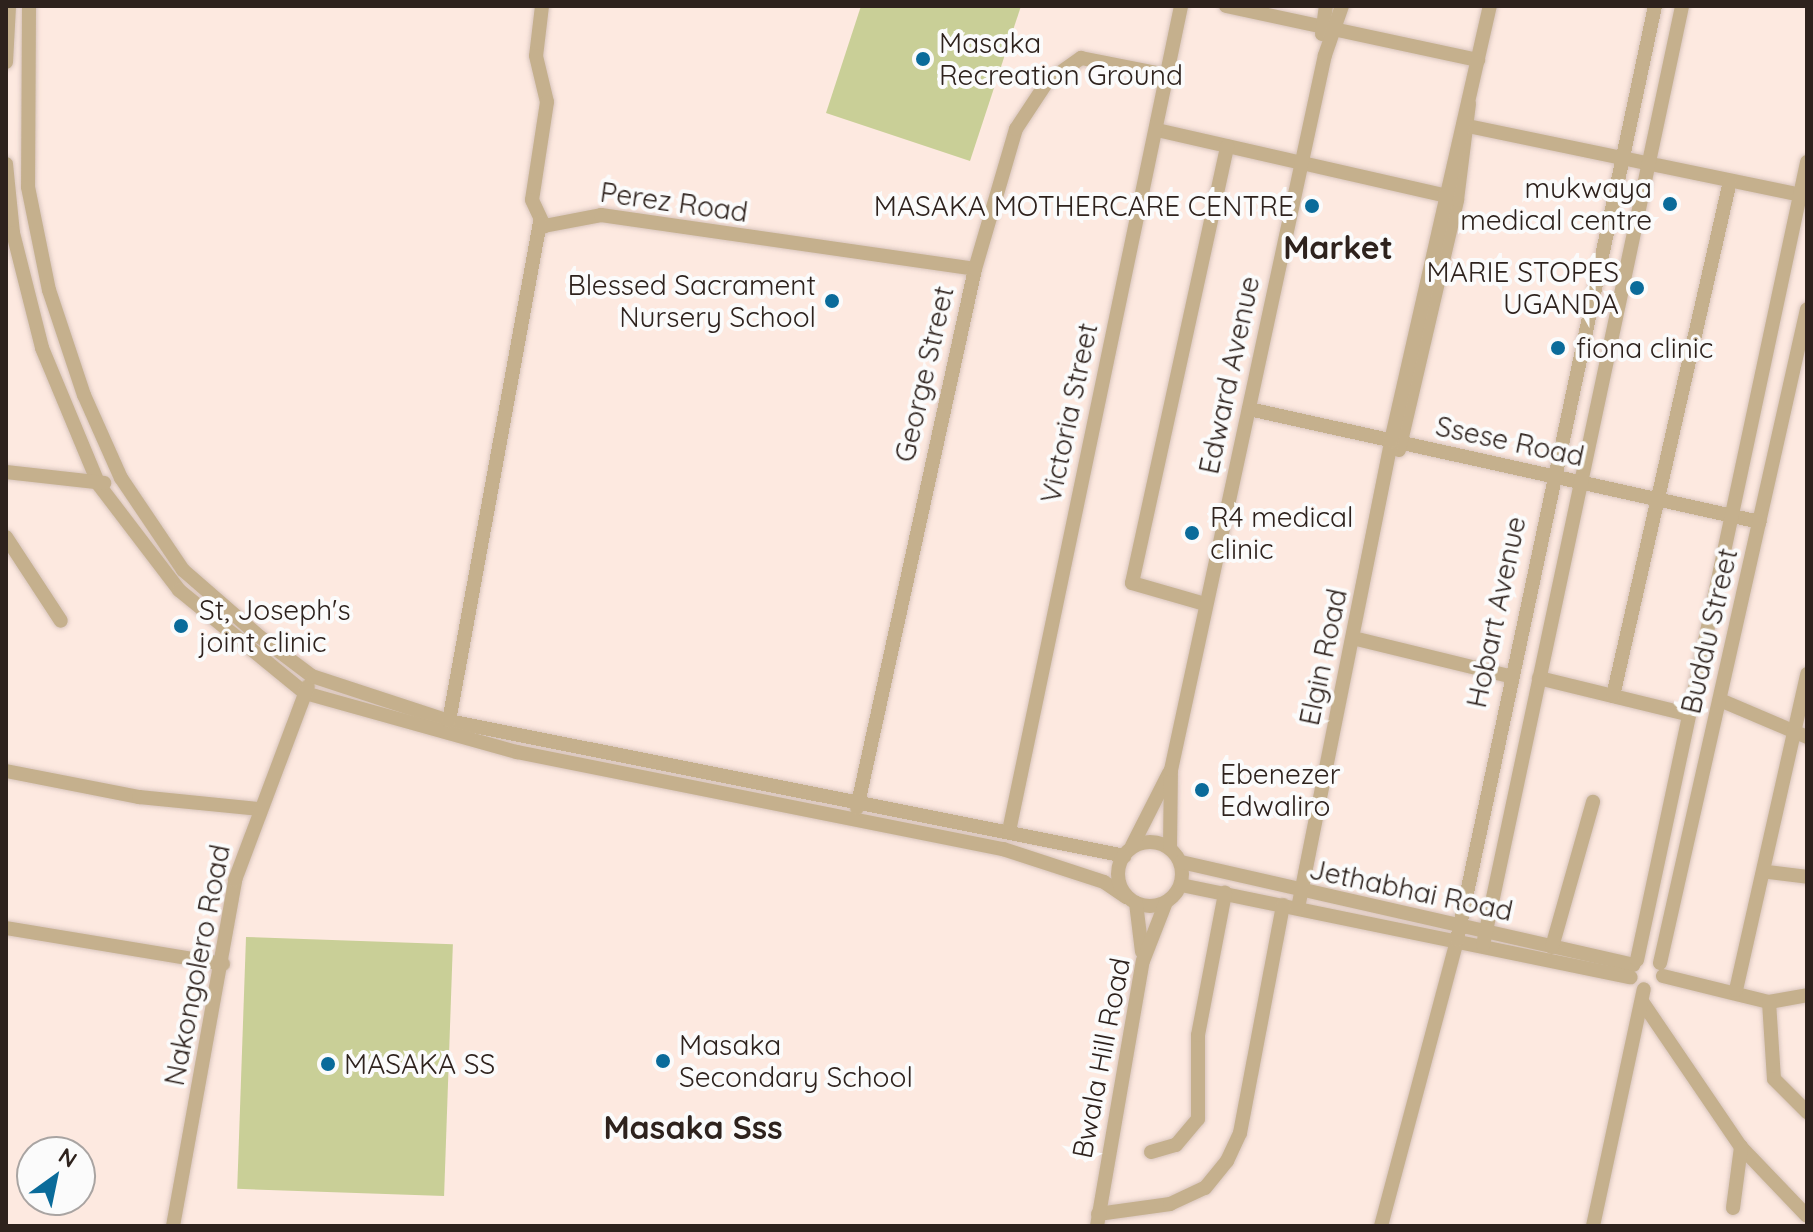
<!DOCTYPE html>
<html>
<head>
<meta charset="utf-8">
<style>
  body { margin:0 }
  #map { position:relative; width:1813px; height:1232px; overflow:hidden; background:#fde9e0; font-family:Quicksand,sans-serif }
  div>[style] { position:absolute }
  .green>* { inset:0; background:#c9cf97; transform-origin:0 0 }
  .roads { filter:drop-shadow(0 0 2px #d8c5bd) drop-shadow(0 0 2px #d8c5bd) }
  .minor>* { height:14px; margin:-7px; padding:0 7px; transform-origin:7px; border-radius:7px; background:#c5b08d }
  .minor>.ring { margin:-7px; padding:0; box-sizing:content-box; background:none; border:14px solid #c5b08d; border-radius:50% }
  .dots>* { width:22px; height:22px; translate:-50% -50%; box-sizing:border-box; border:4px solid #fbfbfb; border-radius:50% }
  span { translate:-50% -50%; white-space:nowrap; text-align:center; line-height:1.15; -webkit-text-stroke:8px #fbfbfb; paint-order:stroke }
  .poi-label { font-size:28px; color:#2e221d }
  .left { translate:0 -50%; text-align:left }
  .right { translate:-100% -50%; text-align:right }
  .street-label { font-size:28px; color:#2e221d }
  .quarter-label { font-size:32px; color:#2e221d; font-weight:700 }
  .frame { position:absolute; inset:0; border:8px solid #2e221d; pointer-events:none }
  .north { position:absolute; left:16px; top:1136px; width:80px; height:80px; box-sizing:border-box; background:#fbfbfb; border:2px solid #a9a4a2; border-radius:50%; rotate:33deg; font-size:22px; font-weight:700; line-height:32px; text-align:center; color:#2e221d }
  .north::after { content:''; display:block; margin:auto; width:28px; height:36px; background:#0a6b9a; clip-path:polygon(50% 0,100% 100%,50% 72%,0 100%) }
</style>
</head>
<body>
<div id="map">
  <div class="green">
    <i style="clip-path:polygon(861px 6px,1021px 6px,970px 161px,826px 113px)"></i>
    <i style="left:246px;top:937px;width:207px;height:252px;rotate:2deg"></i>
  </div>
  <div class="roads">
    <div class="minor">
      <i style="left:29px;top:6px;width:181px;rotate:90.3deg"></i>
      <i style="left:28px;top:187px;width:105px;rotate:78.5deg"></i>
      <i style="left:49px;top:290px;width:111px;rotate:71.6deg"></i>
      <i style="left:84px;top:395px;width:91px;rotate:66deg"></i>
      <i style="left:121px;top:478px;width:111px;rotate:56deg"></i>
      <i style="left:183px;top:570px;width:102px;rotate:41deg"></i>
      <i style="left:260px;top:637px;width:65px;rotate:36.9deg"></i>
      <i style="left:312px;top:676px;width:144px;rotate:18.2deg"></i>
      <i style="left:449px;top:721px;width:689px;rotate:11.29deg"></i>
      <i style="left:542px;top:6px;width:50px;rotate:96.8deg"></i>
      <i style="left:536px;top:56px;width:47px;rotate:76.6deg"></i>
      <i style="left:547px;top:102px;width:99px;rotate:98.7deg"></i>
      <i style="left:532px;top:200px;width:29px;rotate:65deg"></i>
      <i style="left:544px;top:226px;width:58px;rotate:-10.9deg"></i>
      <i style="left:601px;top:215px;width:378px;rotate:8.2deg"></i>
      <i style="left:1226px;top:6px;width:258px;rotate:12.1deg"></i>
      <i style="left:1322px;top:34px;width:28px;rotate:-82deg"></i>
      <i style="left:6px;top:62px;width:56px;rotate:-86.9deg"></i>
      <i style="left:1463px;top:125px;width:351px;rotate:11.7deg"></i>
      <i style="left:1157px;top:130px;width:297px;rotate:12.8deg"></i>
      <i style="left:6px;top:164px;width:69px;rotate:84.2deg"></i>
      <i style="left:13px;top:233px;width:119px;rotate:75.8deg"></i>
      <i style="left:42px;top:348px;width:148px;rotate:67.4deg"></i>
      <i style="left:99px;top:485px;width:132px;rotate:52.7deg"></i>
      <i style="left:179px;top:590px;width:163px;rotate:39.3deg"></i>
      <i style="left:305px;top:693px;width:220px;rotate:15.6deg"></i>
      <i style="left:517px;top:752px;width:496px;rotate:11.3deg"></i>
      <i style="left:1003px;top:849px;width:106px;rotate:18.1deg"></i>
      <i style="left:1104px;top:882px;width:27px;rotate:34deg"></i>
      <i style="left:1249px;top:409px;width:523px;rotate:12.47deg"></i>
      <i style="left:1399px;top:450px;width:257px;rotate:-76.9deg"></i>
      <i style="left:1457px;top:200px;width:97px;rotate:-82.9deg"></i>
      <i style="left:6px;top:472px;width:99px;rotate:6.4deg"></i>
      <i style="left:6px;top:537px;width:100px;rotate:56.8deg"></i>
      <i style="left:1205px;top:604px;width:76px;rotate:-164deg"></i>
      <i style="left:1132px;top:583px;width:447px;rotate:-77.7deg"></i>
      <i style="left:1353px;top:638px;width:161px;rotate:13.7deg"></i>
      <i style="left:1539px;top:678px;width:152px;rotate:13.7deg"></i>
      <i style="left:1613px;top:696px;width:528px;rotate:-77.2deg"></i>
      <i style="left:1720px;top:700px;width:95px;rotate:23deg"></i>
      <i style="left:449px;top:721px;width:507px;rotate:-79.66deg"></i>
      <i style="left:6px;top:771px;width:136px;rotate:11.1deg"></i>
      <i style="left:139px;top:797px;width:122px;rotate:5.7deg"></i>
      <i style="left:857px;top:808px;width:552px;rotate:-77.65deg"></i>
      <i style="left:975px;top:269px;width:146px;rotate:-73.7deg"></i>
      <i style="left:1016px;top:129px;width:56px;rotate:-56.6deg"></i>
      <i style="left:1047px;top:82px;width:42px;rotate:-35.2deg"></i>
      <i style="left:1081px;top:58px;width:88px;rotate:11.2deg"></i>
      <i style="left:1009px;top:831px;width:843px;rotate:-78.22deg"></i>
      <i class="ring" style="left:1118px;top:842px;width:50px;height:50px"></i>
      <i style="left:1132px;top:846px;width:82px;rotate:-63.1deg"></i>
      <i style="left:1170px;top:848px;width:78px;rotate:-89.3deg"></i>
      <i style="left:1171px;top:770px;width:731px;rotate:-77.85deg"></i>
      <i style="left:1325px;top:55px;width:52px;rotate:-70.9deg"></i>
      <i style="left:1181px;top:862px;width:464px;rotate:12.8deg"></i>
      <i style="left:1768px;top:872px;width:39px;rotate:7deg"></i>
      <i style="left:1181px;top:885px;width:459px;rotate:11.6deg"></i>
      <i style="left:1136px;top:903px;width:49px;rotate:83deg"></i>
      <i style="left:1298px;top:908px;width:476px;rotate:-78.7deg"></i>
      <i style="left:1391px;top:441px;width:446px;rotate:-77.2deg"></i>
      <i style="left:6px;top:928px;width:220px;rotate:9.4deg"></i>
      <i style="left:1483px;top:945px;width:960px;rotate:-78.03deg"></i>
      <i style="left:1552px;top:947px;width:151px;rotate:-74.2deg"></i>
      <i style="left:1637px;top:960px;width:816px;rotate:-77.97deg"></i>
      <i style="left:1660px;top:963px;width:670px;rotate:-77.33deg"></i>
      <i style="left:1663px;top:976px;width:109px;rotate:13.8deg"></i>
      <i style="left:1769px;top:1002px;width:39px;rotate:-10deg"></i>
      <i style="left:1736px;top:990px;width:324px;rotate:-77.3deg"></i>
      <i style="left:1769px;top:1002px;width:77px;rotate:86.3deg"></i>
      <i style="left:1774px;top:1079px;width:47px;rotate:45deg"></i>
      <i style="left:1643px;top:1003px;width:174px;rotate:55.8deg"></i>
      <i style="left:1741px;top:1147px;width:95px;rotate:46.3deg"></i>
      <i style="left:1151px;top:1152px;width:26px;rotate:-16deg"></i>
      <i style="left:1176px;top:1145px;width:34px;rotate:-50deg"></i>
      <i style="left:1198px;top:1119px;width:84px;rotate:-90deg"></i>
      <i style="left:1198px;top:1035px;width:145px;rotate:-79.2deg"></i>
      <i style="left:1733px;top:1208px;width:62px;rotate:-82.5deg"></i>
      <i style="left:1098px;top:1214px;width:73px;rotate:-7.9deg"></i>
      <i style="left:1170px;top:1204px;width:38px;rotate:-25deg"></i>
      <i style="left:1205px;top:1188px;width:35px;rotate:-51deg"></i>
      <i style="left:1227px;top:1161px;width:31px;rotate:-65deg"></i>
      <i style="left:1240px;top:1133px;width:232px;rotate:-79.3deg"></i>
      <i style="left:173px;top:1226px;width:352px;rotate:-79.8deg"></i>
      <i style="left:235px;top:880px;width:207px;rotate:-69.4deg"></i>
      <i style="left:1097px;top:1226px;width:269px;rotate:-80.2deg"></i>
      <i style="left:1143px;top:961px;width:63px;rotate:-68.7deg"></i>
      <i style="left:1381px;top:1226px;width:296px;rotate:-75.1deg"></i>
      <i style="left:1457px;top:940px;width:955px;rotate:-78.03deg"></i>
      <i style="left:1593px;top:1226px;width:242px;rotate:-77.9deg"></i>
    </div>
  </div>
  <div class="dots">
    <i style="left:923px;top:59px;background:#0a6b9a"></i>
    <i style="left:1670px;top:204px;background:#0a6b9a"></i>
    <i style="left:1312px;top:206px;background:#0a6b9a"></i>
    <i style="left:1637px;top:288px;background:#0a6b9a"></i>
    <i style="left:832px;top:301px;background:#0a6b9a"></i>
    <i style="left:1558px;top:348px;background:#0a6b9a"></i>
    <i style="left:1192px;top:533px;background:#0a6b9a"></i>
    <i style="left:181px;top:626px;background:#0a6b9a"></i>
    <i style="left:1202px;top:790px;background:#0a6b9a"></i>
    <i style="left:663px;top:1061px;background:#0a6b9a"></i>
    <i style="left:328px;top:1064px;background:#0a6b9a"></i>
  </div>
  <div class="poi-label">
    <span class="left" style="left:939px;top:59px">Masaka<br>Recreation Ground</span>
    <span class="right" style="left:1652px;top:204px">mukwaya<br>medical centre</span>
    <span class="right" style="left:1294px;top:206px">MASAKA MOTHERCARE CENTRE</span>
    <span class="right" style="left:1619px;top:288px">MARIE STOPES<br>UGANDA</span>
    <span class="right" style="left:816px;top:301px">Blessed Sacrament<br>Nursery School</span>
    <span class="left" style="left:1576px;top:348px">fiona clinic</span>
    <span class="left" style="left:1210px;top:533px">R4 medical<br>clinic</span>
    <span class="left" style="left:199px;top:626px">St, Joseph's<br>joint clinic</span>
    <span class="left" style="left:1220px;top:790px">Ebenezer<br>Edwaliro</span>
    <span class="left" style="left:679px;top:1061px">Masaka<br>Secondary School</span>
    <span class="left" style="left:344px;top:1064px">MASAKA SS</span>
  </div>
  <div class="street-label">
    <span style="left:674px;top:202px;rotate:8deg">Perez Road</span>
    <span style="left:924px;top:374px;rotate:-77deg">George Street</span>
    <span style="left:1229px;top:375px;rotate:-78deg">Edward Avenue</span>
    <span style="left:1069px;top:413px;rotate:-78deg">Victoria Street</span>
    <span style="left:1510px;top:441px;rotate:12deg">Ssese Road</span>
    <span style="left:1496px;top:612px;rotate:-78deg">Hobart Avenue</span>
    <span style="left:1709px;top:631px;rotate:-77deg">Buddu Street</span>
    <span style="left:1323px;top:657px;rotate:-78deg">Elgin Road</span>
    <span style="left:1411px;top:890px;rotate:12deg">Jethabhai Road</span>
    <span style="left:197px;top:965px;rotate:-79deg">Nakongolero Road</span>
    <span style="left:1101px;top:1058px;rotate:-79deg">Bwala Hill Road</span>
  </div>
  <div class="quarter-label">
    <span style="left:1338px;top:247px">Market</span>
    <span style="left:693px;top:1127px">Masaka Sss</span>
  </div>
  <div class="frame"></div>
  <div class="north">N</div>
</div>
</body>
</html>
